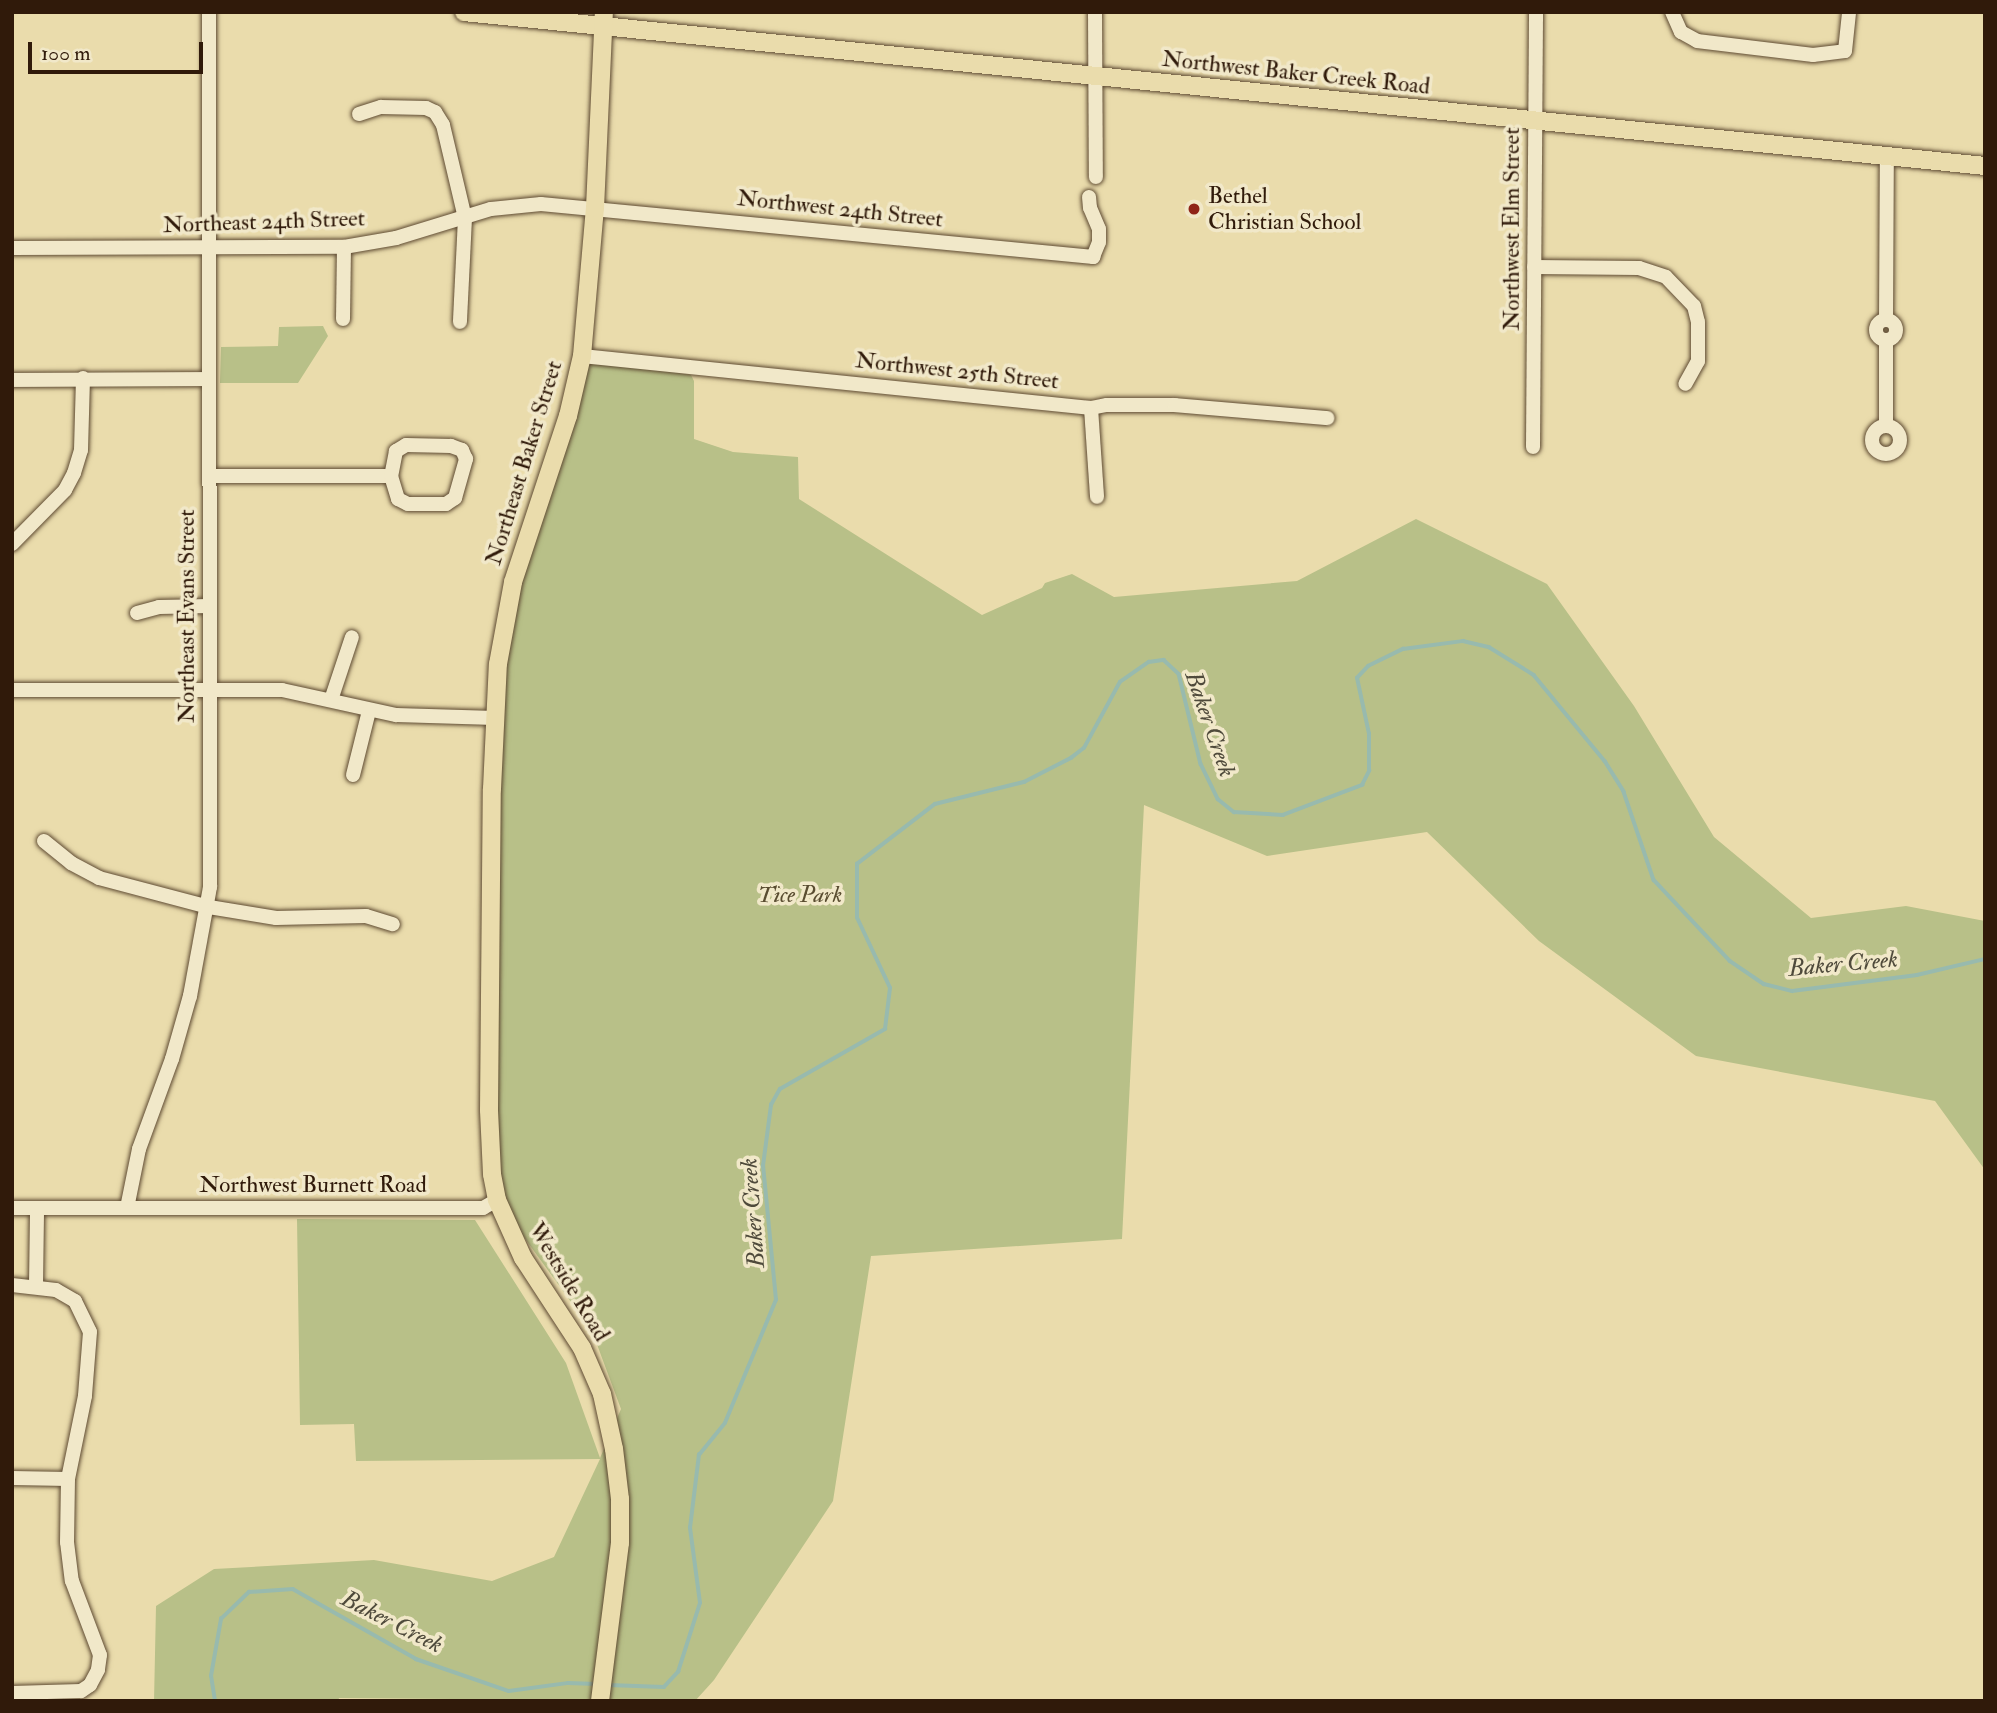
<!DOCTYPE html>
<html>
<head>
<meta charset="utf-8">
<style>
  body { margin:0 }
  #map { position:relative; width:1997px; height:1713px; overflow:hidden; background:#eadcac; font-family:"IM FELL Double Pica",serif }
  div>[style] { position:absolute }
  .green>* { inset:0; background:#b8c088 }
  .stream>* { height:3.5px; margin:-1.75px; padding:0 1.75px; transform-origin:1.75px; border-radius:1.75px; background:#98baae }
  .roads { filter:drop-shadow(0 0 2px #5e4a32) drop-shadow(0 0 2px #5e4a32) }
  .minor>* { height:14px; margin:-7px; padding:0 7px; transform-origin:7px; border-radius:7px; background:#f1e8c9 }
  .minor>.ring { margin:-7px; padding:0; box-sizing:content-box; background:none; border:14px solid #f1e8c9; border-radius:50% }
  .major>* { height:18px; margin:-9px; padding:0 9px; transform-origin:9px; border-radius:9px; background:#eadcac }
  .dots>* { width:19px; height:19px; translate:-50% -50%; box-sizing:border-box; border:4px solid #f1e8c9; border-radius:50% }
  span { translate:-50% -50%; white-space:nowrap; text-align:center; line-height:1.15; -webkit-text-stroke:7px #f1e8c9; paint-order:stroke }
  .street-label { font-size:23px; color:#301a0a }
  .poi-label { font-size:23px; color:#301a0a }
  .left { translate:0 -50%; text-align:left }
  .park-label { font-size:23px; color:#594c30; font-style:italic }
  .water-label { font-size:24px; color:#4f4a3b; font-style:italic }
  .frame { position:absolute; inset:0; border:14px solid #301a0a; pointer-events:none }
  .scale { position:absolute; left:28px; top:42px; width:175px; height:32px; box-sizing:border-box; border:4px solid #301a0a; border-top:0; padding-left:9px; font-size:21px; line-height:24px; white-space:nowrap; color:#301a0a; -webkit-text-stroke:5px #f1e8c9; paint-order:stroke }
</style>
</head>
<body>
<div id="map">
  <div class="green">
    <i style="clip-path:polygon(323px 326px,328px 336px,298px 383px,220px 383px,221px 347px,278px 346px,279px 327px)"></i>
    <i style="clip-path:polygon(582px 356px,691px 375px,694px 381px,694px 439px,733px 452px,798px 457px,799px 499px,982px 615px,1042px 588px,1045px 583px,1072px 574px,1114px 597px,1297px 581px,1416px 519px,1547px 584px,1634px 706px,1714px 837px,1811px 918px,1906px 906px,1985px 921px,1985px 1170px,1935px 1101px,1696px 1056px,1539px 941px,1427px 832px,1267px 856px,1144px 805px,1122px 1239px,871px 1256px,833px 1501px,714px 1680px,695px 1701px,339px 1698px,338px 1701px,154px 1701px,156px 1606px,214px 1569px,374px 1560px,492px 1581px,554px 1557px,600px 1459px,356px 1461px,354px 1424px,300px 1425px,297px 1219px,475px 1220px,566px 1363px,600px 1458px,621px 1409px,592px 1331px,497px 1200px,492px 794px,508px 604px)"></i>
  </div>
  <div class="stream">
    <i style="left:608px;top:1685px;width:56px;rotate:2deg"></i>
    <i style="left:664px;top:1687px;width:21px;rotate:-47deg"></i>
    <i style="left:678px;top:1672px;width:72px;rotate:-72.3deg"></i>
    <i style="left:700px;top:1603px;width:76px;rotate:-97.6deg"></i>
    <i style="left:690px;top:1528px;width:74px;rotate:-83deg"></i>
    <i style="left:699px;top:1455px;width:41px;rotate:-50.9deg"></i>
    <i style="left:725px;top:1423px;width:133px;rotate:-67.5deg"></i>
    <i style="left:776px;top:1300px;width:135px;rotate:-95.5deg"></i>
    <i style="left:763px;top:1166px;width:62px;rotate:-82.5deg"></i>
    <i style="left:771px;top:1105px;width:18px;rotate:-61deg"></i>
    <i style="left:780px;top:1089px;width:121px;rotate:-29.7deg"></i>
    <i style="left:885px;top:1029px;width:41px;rotate:-83deg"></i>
    <i style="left:890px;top:988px;width:77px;rotate:-115.2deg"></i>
    <i style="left:857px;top:918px;width:54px;rotate:-90deg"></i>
    <i style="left:857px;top:864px;width:98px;rotate:-37.6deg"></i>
    <i style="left:935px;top:804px;width:92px;rotate:-13.9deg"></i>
    <i style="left:1024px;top:782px;width:53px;rotate:-27.1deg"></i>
    <i style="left:1071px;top:758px;width:16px;rotate:-38deg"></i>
    <i style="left:1084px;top:748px;width:75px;rotate:-61.4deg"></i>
    <i style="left:1120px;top:682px;width:35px;rotate:-35deg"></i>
    <i style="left:1149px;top:662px;width:15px;rotate:-8deg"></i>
    <i style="left:1164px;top:660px;width:21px;rotate:43deg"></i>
    <i style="left:1179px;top:674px;width:93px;rotate:76.3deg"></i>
    <i style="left:1201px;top:764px;width:39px;rotate:64deg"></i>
    <i style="left:1218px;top:799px;width:21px;rotate:39deg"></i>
    <i style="left:1234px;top:812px;width:49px;rotate:3.5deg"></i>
    <i style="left:1283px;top:815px;width:85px;rotate:-20.8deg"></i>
    <i style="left:1362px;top:785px;width:16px;rotate:-63deg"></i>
    <i style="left:1369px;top:771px;width:37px;rotate:-90deg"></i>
    <i style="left:1369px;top:734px;width:57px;rotate:-102.1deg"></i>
    <i style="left:1357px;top:678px;width:16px;rotate:-47deg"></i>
    <i style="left:1368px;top:666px;width:39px;rotate:-26deg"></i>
    <i style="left:1403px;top:649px;width:61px;rotate:-7.6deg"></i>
    <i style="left:1463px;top:641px;width:27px;rotate:13deg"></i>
    <i style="left:1489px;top:647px;width:53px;rotate:31.9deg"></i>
    <i style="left:1534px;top:675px;width:112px;rotate:50.5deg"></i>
    <i style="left:1605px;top:761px;width:36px;rotate:58deg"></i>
    <i style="left:1624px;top:792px;width:93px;rotate:71.2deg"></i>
    <i style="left:1654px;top:880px;width:111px;rotate:46.8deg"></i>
    <i style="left:1730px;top:961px;width:41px;rotate:34.1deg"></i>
    <i style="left:1764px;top:984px;width:29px;rotate:14deg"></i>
    <i style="left:1792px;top:991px;width:126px;rotate:-7.3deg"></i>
    <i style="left:1917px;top:975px;width:70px;rotate:-13.2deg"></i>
    <i style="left:215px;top:1701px;width:25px;rotate:-99deg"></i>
    <i style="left:211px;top:1676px;width:58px;rotate:-80deg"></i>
    <i style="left:221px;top:1619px;width:39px;rotate:-44deg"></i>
    <i style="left:249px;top:1592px;width:44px;rotate:-3.9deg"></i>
    <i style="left:293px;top:1589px;width:142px;rotate:29.6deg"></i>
    <i style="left:416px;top:1659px;width:98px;rotate:19deg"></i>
    <i style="left:509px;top:1691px;width:60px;rotate:-7.7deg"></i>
    <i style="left:568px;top:1683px;width:29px;rotate:2deg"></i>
  </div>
  <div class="roads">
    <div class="minor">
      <i style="left:1095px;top:12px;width:165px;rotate:89.7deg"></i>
      <i style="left:1672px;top:12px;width:22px;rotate:66deg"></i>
      <i style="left:1681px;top:32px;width:18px;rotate:29deg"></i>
      <i style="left:1697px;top:41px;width:117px;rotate:6.9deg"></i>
      <i style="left:1813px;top:55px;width:32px;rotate:-7deg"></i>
      <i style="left:1845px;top:51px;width:39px;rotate:-84deg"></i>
      <i style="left:359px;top:114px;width:23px;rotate:-18deg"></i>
      <i style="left:381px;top:107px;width:45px;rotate:1.3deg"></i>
      <i style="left:426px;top:108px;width:10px;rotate:24deg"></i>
      <i style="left:435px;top:112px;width:15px;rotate:58deg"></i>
      <i style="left:443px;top:125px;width:96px;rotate:76.7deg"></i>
      <i style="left:465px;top:218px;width:104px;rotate:92.8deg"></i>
      <i style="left:12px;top:248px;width:332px;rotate:-0.2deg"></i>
      <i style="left:344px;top:247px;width:53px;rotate:-9.8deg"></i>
      <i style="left:396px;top:238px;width:99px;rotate:-17deg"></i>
      <i style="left:491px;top:209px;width:50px;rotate:-5.7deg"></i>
      <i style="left:541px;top:204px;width:555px;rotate:5.48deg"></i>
      <i style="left:1093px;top:257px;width:16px;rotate:-68deg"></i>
      <i style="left:1099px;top:242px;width:13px;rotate:-90deg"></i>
      <i style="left:1099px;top:229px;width:23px;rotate:-113deg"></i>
      <i style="left:1090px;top:208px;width:11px;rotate:-95deg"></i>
      <i style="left:1534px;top:267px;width:105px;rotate:0.5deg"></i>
      <i style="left:1639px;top:268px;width:28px;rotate:18deg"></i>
      <i style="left:1666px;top:277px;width:40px;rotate:46deg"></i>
      <i style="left:1694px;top:306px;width:16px;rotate:76deg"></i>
      <i style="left:1698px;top:322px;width:39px;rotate:90deg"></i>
      <i style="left:1698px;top:361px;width:26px;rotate:119deg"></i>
      <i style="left:343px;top:319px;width:72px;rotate:-89.2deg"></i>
      <i style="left:1886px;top:320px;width:164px;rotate:-89.7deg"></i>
      <i class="ring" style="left:1876px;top:320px;width:6px;height:6px"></i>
      <i style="left:582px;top:356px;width:512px;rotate:5.83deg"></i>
      <i style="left:1091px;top:408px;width:16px;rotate:-11deg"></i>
      <i style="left:1107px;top:405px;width:68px"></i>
      <i style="left:1175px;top:405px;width:153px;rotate:4.9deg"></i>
      <i style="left:12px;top:380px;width:197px;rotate:-0.3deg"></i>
      <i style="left:1091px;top:408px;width:89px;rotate:86.1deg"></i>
      <i style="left:1886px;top:426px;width:86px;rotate:-90deg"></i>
      <i class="ring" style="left:1872px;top:426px;width:14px;height:14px"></i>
      <i style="left:1533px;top:447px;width:435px;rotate:-89.6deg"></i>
      <i style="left:209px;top:476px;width:182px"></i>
      <i style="left:391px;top:476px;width:24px;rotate:73deg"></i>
      <i style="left:398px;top:499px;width:11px;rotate:27deg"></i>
      <i style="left:408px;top:504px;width:38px"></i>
      <i style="left:446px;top:504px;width:11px;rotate:-34deg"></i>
      <i style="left:455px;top:498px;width:41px;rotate:-74.2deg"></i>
      <i style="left:466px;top:459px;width:10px;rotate:-114deg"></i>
      <i style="left:462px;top:450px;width:12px;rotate:-160deg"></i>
      <i style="left:451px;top:446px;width:45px;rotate:-178.7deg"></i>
      <i style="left:406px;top:445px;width:12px;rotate:149deg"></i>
      <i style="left:396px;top:451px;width:25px;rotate:101deg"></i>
      <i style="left:12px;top:544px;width:76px;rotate:-45.5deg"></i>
      <i style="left:65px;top:490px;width:19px;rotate:-62deg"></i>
      <i style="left:74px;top:473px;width:24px;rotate:-73deg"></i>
      <i style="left:81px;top:450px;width:72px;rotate:-88.4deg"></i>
      <i style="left:137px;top:613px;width:23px;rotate:-15deg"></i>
      <i style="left:159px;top:607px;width:50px;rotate:-1.1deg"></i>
      <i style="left:12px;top:690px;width:270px"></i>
      <i style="left:282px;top:690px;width:117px;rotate:12.4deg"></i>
      <i style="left:396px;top:715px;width:99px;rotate:1.7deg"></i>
      <i style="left:331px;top:700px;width:66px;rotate:-71.6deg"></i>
      <i style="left:353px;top:775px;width:66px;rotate:-76deg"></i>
      <i style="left:44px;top:841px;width:35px;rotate:39deg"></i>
      <i style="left:71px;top:863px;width:32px;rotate:28deg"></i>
      <i style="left:99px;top:878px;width:114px;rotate:14.8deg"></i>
      <i style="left:209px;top:907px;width:68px;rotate:9.3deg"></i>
      <i style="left:276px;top:918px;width:90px;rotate:-1.3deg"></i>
      <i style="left:366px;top:916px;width:28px;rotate:17deg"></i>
      <i style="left:12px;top:1208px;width:471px"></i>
      <i style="left:483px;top:1208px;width:16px;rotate:-30deg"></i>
      <i style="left:127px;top:1208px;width:60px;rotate:-78.5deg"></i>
      <i style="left:139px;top:1149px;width:96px;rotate:-69.9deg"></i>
      <i style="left:172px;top:1059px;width:66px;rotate:-74.1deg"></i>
      <i style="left:190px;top:996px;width:111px;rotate:-79.6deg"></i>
      <i style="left:210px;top:887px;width:875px;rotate:-90.07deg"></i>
      <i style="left:12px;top:1285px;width:44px;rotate:6.5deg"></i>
      <i style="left:56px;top:1290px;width:22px;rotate:30deg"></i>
      <i style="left:75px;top:1301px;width:34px;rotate:64deg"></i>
      <i style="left:90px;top:1332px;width:64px;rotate:94.5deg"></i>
      <i style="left:85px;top:1396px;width:85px;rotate:101.6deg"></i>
      <i style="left:68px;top:1479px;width:63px;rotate:90.9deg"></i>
      <i style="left:67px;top:1542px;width:39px;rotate:83deg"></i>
      <i style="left:72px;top:1581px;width:79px;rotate:69.3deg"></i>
      <i style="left:100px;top:1655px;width:15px;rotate:98deg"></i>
      <i style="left:98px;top:1670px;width:17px;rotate:118deg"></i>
      <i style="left:90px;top:1685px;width:11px;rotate:146deg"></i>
      <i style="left:81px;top:1691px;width:69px;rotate:178.3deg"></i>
      <i style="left:36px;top:1285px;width:76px;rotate:-89.2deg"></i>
      <i style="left:12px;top:1478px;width:56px;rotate:1deg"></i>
    </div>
    <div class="major">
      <i style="left:464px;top:12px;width:1529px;rotate:5.78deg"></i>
      <i style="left:600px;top:1701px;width:159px;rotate:-82.8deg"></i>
      <i style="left:620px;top:1543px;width:44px;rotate:-90deg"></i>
      <i style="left:620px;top:1499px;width:50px;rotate:-96.8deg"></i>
      <i style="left:614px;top:1449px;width:56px;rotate:-102.3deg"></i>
      <i style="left:602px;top:1394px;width:50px;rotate:-113.5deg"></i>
      <i style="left:582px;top:1348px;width:108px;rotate:-123.2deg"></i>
      <i style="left:523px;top:1258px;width:64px;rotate:-114.1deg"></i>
      <i style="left:497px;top:1200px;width:26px;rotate:-101deg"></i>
      <i style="left:492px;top:1174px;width:64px;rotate:-92.7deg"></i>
      <i style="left:489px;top:1110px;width:321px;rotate:-89.5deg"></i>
      <i style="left:492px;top:789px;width:125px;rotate:-87.3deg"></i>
      <i style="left:498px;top:664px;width:83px;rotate:-79.6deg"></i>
      <i style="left:513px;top:582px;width:175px;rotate:-71.7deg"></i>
      <i style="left:568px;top:416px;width:62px;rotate:-76.9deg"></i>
      <i style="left:582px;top:356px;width:149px;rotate:-85deg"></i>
      <i style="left:595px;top:208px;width:196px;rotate:-87.4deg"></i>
    </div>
  </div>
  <div class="dots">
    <i style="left:1194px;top:209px;background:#8f2418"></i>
  </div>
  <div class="street-label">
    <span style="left:1296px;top:73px;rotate:6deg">Northwest Baker Creek Road</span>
    <span style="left:840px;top:209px;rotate:6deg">Northwest 24th Street</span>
    <span style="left:264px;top:222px;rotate:-2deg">Northeast 24th Street</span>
    <span style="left:1512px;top:229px;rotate:-90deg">Northwest Elm Street</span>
    <span style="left:957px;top:371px;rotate:6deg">Northwest 25th Street</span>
    <span style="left:524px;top:463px;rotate:-73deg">Northeast Baker Street</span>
    <span style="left:187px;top:616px;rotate:-90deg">Northeast Evans Street</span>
    <span style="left:313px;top:1185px">Northwest Burnett Road</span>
    <span style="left:569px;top:1282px;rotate:59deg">Westside Road</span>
  </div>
  <div class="poi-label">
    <span class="left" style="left:1208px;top:209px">Bethel<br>Christian School</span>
  </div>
  <div class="park-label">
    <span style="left:800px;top:895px">Tice Park</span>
  </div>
  <div class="water-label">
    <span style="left:1210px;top:724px;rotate:71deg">Baker Creek</span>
    <span style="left:1843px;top:964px;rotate:-5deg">Baker Creek</span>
    <span style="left:753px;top:1213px;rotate:-94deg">Baker Creek</span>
    <span style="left:392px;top:1622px;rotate:27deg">Baker Creek</span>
  </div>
  <div class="frame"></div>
  <div class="scale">100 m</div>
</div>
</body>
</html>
